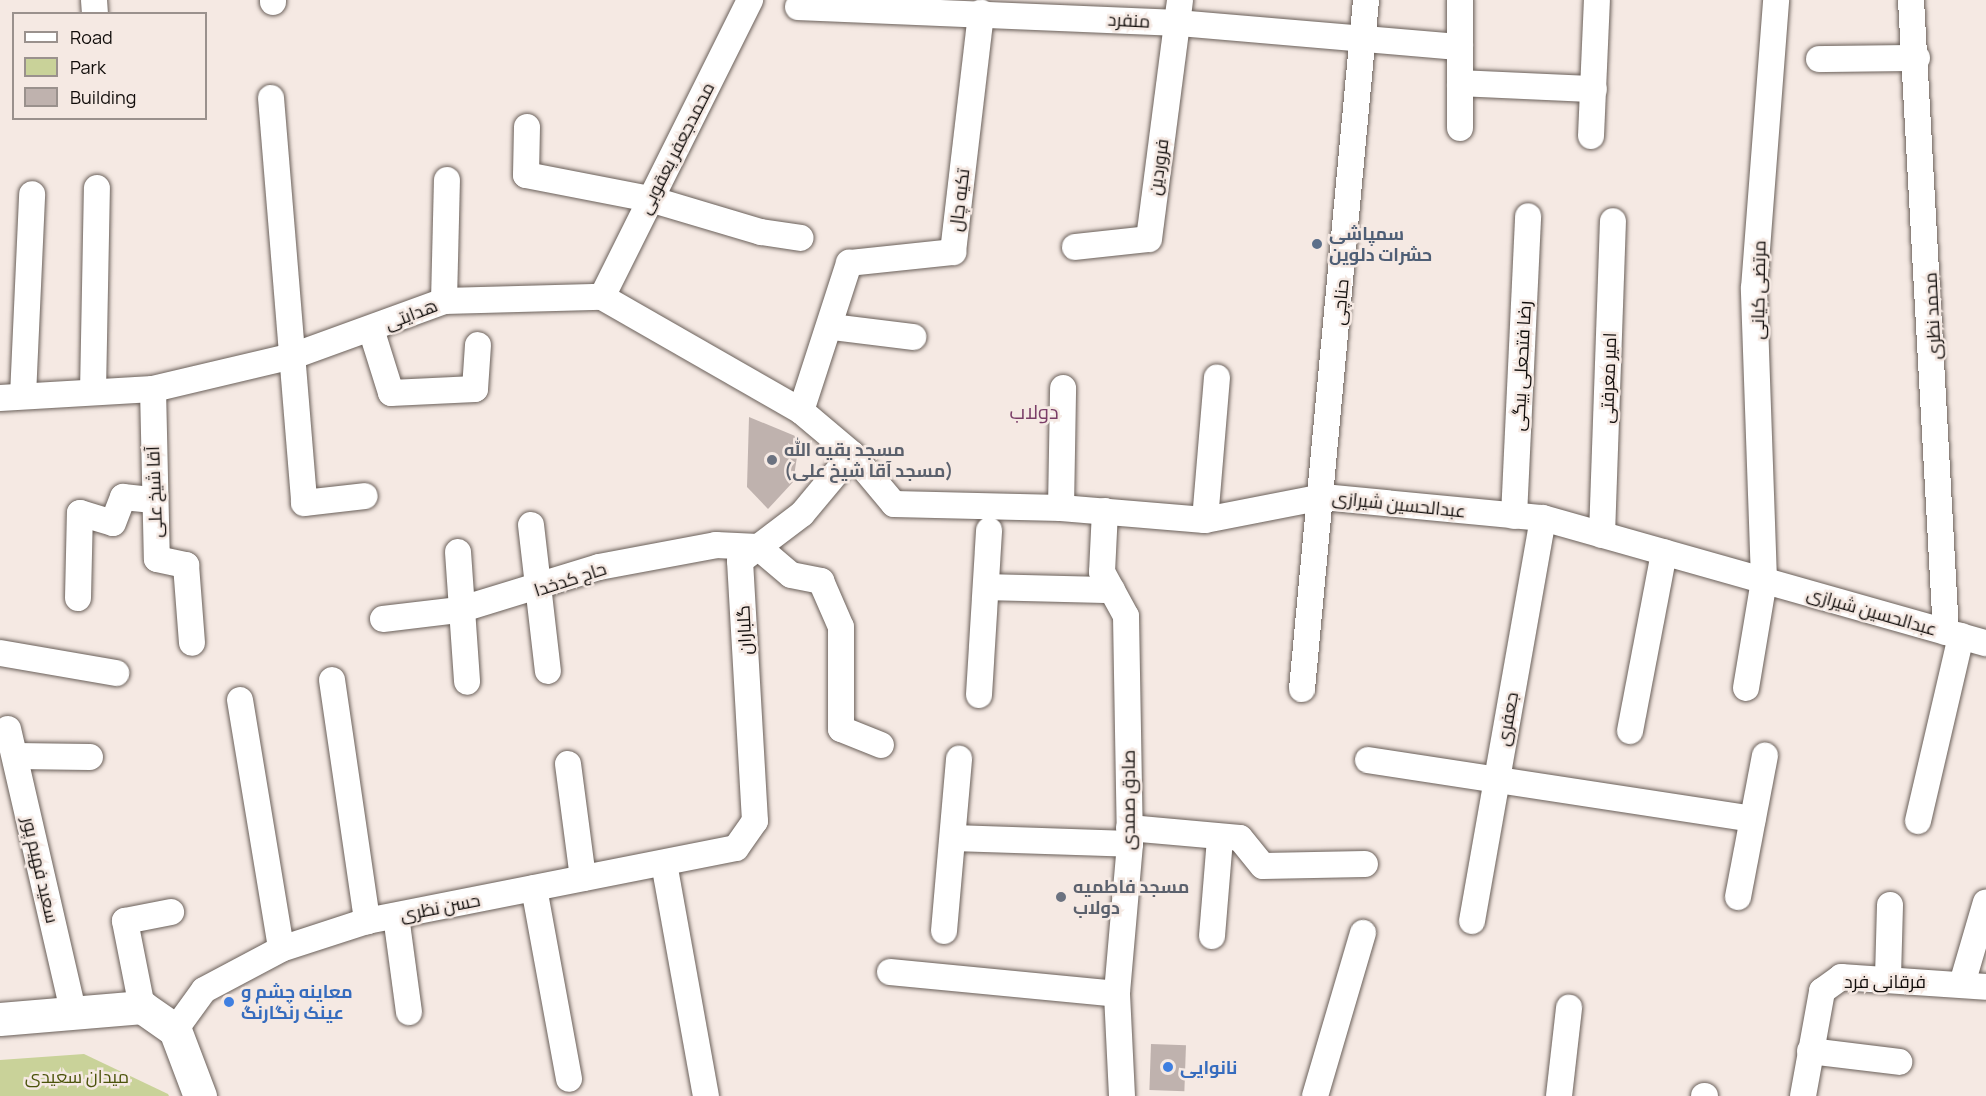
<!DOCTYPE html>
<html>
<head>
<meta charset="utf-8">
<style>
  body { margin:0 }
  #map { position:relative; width:1986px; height:1096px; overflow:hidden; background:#f5e9e3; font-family:Manrope,Cairo,sans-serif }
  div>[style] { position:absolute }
  .green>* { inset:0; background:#c9d299 }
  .building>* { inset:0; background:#bfb2ae; transform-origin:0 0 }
  .roads { filter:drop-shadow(0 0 2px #6a605a) drop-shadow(0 0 2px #6a605a) }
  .street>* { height:26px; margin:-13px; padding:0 13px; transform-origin:13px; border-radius:13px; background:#fff }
  .secondary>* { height:33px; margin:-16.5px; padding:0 16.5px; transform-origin:16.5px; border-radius:16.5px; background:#fff }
  .dots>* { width:16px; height:16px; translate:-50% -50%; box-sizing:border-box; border:3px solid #f5e9e3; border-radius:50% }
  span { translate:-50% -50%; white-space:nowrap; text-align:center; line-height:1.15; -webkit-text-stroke:5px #f5e9e3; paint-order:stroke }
  .street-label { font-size:18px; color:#110d0b }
  .service-label { font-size:18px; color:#4e5e75; font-weight:700 }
  .left { translate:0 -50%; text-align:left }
  .worship-label { font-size:18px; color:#5b616d; font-weight:700 }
  .shop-label { font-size:18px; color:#366cbe; font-weight:700 }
  .park-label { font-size:18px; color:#4b530b }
  .neighbourhood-label { font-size:20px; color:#7a3d67 }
  .legend { position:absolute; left:12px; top:12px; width:195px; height:108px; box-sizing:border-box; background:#f5e9e3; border:2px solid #9a918d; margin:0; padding:8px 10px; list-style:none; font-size:18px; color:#110d0b }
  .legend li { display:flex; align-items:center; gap:12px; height:30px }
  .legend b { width:30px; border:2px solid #9a918d }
</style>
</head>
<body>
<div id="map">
  <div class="green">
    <i style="clip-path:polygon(84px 1054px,168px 1094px,169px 1096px,0 1096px,0 1060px)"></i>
  </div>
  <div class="building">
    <i style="clip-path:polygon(749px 417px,800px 438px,793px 482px,768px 509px,747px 487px)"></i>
    <i style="left:1151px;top:1044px;width:35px;height:46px;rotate:2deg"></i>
  </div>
  <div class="roads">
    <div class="street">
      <i style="left:94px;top:0;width:14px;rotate:86deg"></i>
      <i style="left:1911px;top:0;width:633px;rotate:86.83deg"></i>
      <i style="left:273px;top:2px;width:2px;rotate:-90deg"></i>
      <i style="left:798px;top:7px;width:380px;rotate:2.4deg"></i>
      <i style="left:1178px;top:23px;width:283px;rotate:4.9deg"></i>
      <i style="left:1819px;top:59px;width:98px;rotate:-0.6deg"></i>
      <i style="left:1460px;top:83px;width:134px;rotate:2.6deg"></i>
      <i style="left:271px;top:98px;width:406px;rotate:85.3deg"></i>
      <i style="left:304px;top:503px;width:61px;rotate:-6.5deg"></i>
      <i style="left:527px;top:127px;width:48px;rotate:91.2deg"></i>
      <i style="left:526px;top:175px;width:126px;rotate:11deg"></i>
      <i style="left:650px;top:199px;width:116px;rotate:16.6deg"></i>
      <i style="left:761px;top:232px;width:40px;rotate:8.5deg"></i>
      <i style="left:1460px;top:128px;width:128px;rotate:-90deg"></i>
      <i style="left:1591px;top:136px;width:136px;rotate:-87.5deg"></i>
      <i style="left:1075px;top:247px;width:74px;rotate:-6.2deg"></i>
      <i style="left:1149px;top:239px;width:241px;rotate:-82.6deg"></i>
      <i style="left:602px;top:297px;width:332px;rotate:-63.5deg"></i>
      <i style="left:444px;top:301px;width:121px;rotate:-88.6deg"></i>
      <i style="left:832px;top:327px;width:82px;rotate:7deg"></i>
      <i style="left:371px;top:329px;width:67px;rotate:72.6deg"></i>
      <i style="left:391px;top:393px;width:84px;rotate:-2.7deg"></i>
      <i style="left:475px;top:389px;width:44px;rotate:-86.1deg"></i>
      <i style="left:153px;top:389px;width:170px;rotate:88.7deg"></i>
      <i style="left:157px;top:559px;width:30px;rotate:12deg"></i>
      <i style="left:186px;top:565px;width:78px;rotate:85.6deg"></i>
      <i style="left:93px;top:392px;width:204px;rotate:-88.9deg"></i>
      <i style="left:23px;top:396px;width:202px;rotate:-87.4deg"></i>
      <i style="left:0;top:398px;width:153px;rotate:-3.4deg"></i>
      <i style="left:153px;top:389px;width:144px;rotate:-13.3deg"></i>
      <i style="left:293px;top:356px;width:161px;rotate:-20deg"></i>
      <i style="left:444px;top:301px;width:158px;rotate:-1.5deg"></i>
      <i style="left:602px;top:297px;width:229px;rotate:29.8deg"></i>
      <i style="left:801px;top:411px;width:67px;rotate:40.1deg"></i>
      <i style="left:852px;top:454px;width:65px;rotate:50deg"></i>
      <i style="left:894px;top:504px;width:167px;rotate:1.4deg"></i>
      <i style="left:1061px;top:508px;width:144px;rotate:4.8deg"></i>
      <i style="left:1205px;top:520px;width:120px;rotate:-11deg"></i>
      <i style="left:1323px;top:497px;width:221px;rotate:5.5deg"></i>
      <i style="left:1543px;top:518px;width:460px;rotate:15.8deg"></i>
      <i style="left:801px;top:411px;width:156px;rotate:-72deg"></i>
      <i style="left:849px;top:263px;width:105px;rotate:-6deg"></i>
      <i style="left:953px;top:252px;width:241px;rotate:-83.3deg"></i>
      <i style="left:1061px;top:508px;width:120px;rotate:-89deg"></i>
      <i style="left:1105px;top:511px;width:61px;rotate:92.8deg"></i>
      <i style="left:1102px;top:572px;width:50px;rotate:61.4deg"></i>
      <i style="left:1126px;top:616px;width:228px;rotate:89deg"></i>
      <i style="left:1130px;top:844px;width:151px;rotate:95deg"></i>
      <i style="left:1117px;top:994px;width:102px;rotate:87.2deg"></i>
      <i style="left:1514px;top:516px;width:300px;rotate:-87.3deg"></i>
      <i style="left:1205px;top:520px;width:143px;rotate:-85.2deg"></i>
      <i style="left:531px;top:525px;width:147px;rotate:83.4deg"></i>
      <i style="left:1602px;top:535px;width:314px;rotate:-88deg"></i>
      <i style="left:458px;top:552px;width:130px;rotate:86deg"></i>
      <i style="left:986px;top:587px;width:126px;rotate:1.4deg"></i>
      <i style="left:78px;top:598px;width:85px;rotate:-88.7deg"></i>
      <i style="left:80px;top:513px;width:34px;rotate:17deg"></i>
      <i style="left:113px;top:523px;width:28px;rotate:-69deg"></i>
      <i style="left:123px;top:497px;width:28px;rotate:6deg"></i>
      <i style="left:383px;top:619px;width:77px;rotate:-6.8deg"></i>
      <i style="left:459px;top:610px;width:146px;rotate:-17.1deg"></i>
      <i style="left:599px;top:567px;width:119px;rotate:-10.6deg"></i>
      <i style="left:716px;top:545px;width:42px;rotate:2.7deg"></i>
      <i style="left:758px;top:547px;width:43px;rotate:40.3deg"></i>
      <i style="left:791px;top:575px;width:31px;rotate:11deg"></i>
      <i style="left:821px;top:581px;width:50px;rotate:66.5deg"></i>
      <i style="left:841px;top:627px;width:102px;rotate:90deg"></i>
      <i style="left:841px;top:729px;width:43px;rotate:21.8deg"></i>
      <i style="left:0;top:653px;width:118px;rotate:9.8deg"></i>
      <i style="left:332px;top:680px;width:244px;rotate:81.7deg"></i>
      <i style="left:1746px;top:688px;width:109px;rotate:-80.5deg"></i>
      <i style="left:1764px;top:580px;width:292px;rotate:-92deg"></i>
      <i style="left:1754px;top:288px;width:289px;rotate:-85.6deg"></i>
      <i style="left:1302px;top:689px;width:692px;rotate:-84.69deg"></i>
      <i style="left:979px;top:695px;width:165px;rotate:-86.5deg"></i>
      <i style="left:240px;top:700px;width:252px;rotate:80.6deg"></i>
      <i style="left:8px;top:729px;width:288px;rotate:77deg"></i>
      <i style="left:1630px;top:731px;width:182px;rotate:-79.2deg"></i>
      <i style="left:15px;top:756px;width:75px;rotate:0.8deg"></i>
      <i style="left:1368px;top:760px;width:389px;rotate:8.7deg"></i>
      <i style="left:568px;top:764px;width:115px;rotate:82.5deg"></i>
      <i style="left:1918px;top:821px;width:190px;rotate:-76.9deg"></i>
      <i style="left:1129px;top:828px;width:111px;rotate:5.1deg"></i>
      <i style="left:1240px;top:838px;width:36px;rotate:51deg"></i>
      <i style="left:1263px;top:866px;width:102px;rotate:-1.1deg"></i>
      <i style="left:953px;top:838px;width:177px;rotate:1.9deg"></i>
      <i style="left:664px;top:863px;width:237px;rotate:79.8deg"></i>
      <i style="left:534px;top:888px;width:194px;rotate:79.6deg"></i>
      <i style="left:1738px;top:897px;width:144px;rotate:-79.2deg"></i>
      <i style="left:396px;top:916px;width:97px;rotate:82.3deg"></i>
      <i style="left:1472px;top:921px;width:409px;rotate:-80deg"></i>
      <i style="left:944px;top:931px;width:173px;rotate:-85deg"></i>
      <i style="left:1212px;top:936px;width:98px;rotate:-85.3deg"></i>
      <i style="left:890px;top:972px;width:228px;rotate:5.5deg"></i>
      <i style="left:1888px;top:977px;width:72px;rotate:-88.4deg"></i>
      <i style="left:1962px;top:984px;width:85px;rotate:-73.7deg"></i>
      <i style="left:142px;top:1007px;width:88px;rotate:-101.2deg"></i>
      <i style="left:125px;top:921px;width:47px;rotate:-11.1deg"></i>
      <i style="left:175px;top:1030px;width:49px;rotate:-54.1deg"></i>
      <i style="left:204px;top:990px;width:87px;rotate:-28deg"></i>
      <i style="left:281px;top:949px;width:90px;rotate:-18deg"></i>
      <i style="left:367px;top:921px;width:376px;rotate:-11.2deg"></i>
      <i style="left:736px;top:848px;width:33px;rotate:-55deg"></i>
      <i style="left:755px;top:821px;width:260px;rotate:-93.3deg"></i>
      <i style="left:740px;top:561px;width:78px;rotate:-37.2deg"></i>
      <i style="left:802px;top:514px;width:78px;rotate:-50.2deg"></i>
      <i style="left:1810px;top:1051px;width:90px;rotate:7deg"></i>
      <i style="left:1315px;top:1096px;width:170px;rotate:-73.6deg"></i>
      <i style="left:1559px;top:1096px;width:89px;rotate:-83.5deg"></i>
      <i style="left:1704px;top:1096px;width:1px"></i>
      <i style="left:1803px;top:1096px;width:107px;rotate:-79.7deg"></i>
      <i style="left:1822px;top:991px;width:24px;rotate:-36deg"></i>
      <i style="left:1841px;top:977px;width:145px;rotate:3.9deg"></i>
    </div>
    <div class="secondary">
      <i style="left:0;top:1019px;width:143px;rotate:-4.8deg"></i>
      <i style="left:142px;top:1007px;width:40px;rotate:34.9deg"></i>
      <i style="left:175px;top:1030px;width:71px;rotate:69.3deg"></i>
    </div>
  </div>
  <div class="dots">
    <i style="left:1317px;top:244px;background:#5c6f8a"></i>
    <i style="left:772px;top:460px;background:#6b7280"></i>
    <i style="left:1061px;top:897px;background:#6b7280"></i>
    <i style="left:229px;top:1002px;background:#3f7fe0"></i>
    <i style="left:1168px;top:1067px;background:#3f7fe0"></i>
  </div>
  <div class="street-label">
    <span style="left:1129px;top:20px;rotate:3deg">منفرد</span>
    <span style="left:676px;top:148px;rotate:-63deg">محمدجعفر یعقوبی</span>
    <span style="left:1158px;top:167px;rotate:-82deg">فروردین</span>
    <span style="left:959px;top:200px;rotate:-83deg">تکیه چال</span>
    <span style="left:1758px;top:290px;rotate:-89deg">مرتضی کیانی</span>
    <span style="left:1340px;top:302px;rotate:-85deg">حناچی</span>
    <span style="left:411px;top:314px;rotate:-21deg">هدایتی</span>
    <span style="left:1932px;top:316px;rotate:-93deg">محمد نظری</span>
    <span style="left:1521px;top:366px;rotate:-87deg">رضا فتحعلی بیگی</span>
    <span style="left:1608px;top:378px;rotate:-88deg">امیر معرفتی</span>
    <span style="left:154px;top:492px;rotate:-92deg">آقا شیخ علی</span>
    <span style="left:1399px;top:504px;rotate:6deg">عبدالحسین شیرازی</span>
    <span style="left:570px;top:579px;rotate:-18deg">حاج کدخدا</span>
    <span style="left:1872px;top:611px;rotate:16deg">عبدالحسین شیرازی</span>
    <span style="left:744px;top:630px;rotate:-93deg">گلباران</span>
    <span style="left:1507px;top:719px;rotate:-80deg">جعفری</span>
    <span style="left:1128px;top:800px;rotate:-90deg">صادق صمدی</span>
    <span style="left:41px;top:870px;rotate:77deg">سعید فهیم پور</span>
    <span style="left:440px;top:907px;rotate:-11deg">حسن نظری</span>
    <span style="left:1885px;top:981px">فرقانی فرد</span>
  </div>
  <div class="service-label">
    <span class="left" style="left:1329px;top:244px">سمپاشی<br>حشرات دلوین</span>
  </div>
  <div class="worship-label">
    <span class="left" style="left:784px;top:460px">مسجد بقیه الله<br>(مسجد آقا شیخ علی)</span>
    <span class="left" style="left:1073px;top:897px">مسجد فاطمیه<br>دولاب</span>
  </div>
  <div class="shop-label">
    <span class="left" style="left:241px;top:1002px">معاینه چشم و<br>عینک رنگارنگ</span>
    <span class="left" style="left:1180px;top:1067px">نانوایی</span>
  </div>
  <div class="park-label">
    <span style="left:77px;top:1076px">میدان سعیدی</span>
  </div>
  <div class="neighbourhood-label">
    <span style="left:1034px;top:411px">دولاب</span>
  </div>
  <ul class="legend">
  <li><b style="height:8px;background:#fff"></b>Road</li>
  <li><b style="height:16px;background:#c9d299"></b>Park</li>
  <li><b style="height:16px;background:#bfb2ae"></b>Building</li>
  </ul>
</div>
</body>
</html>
